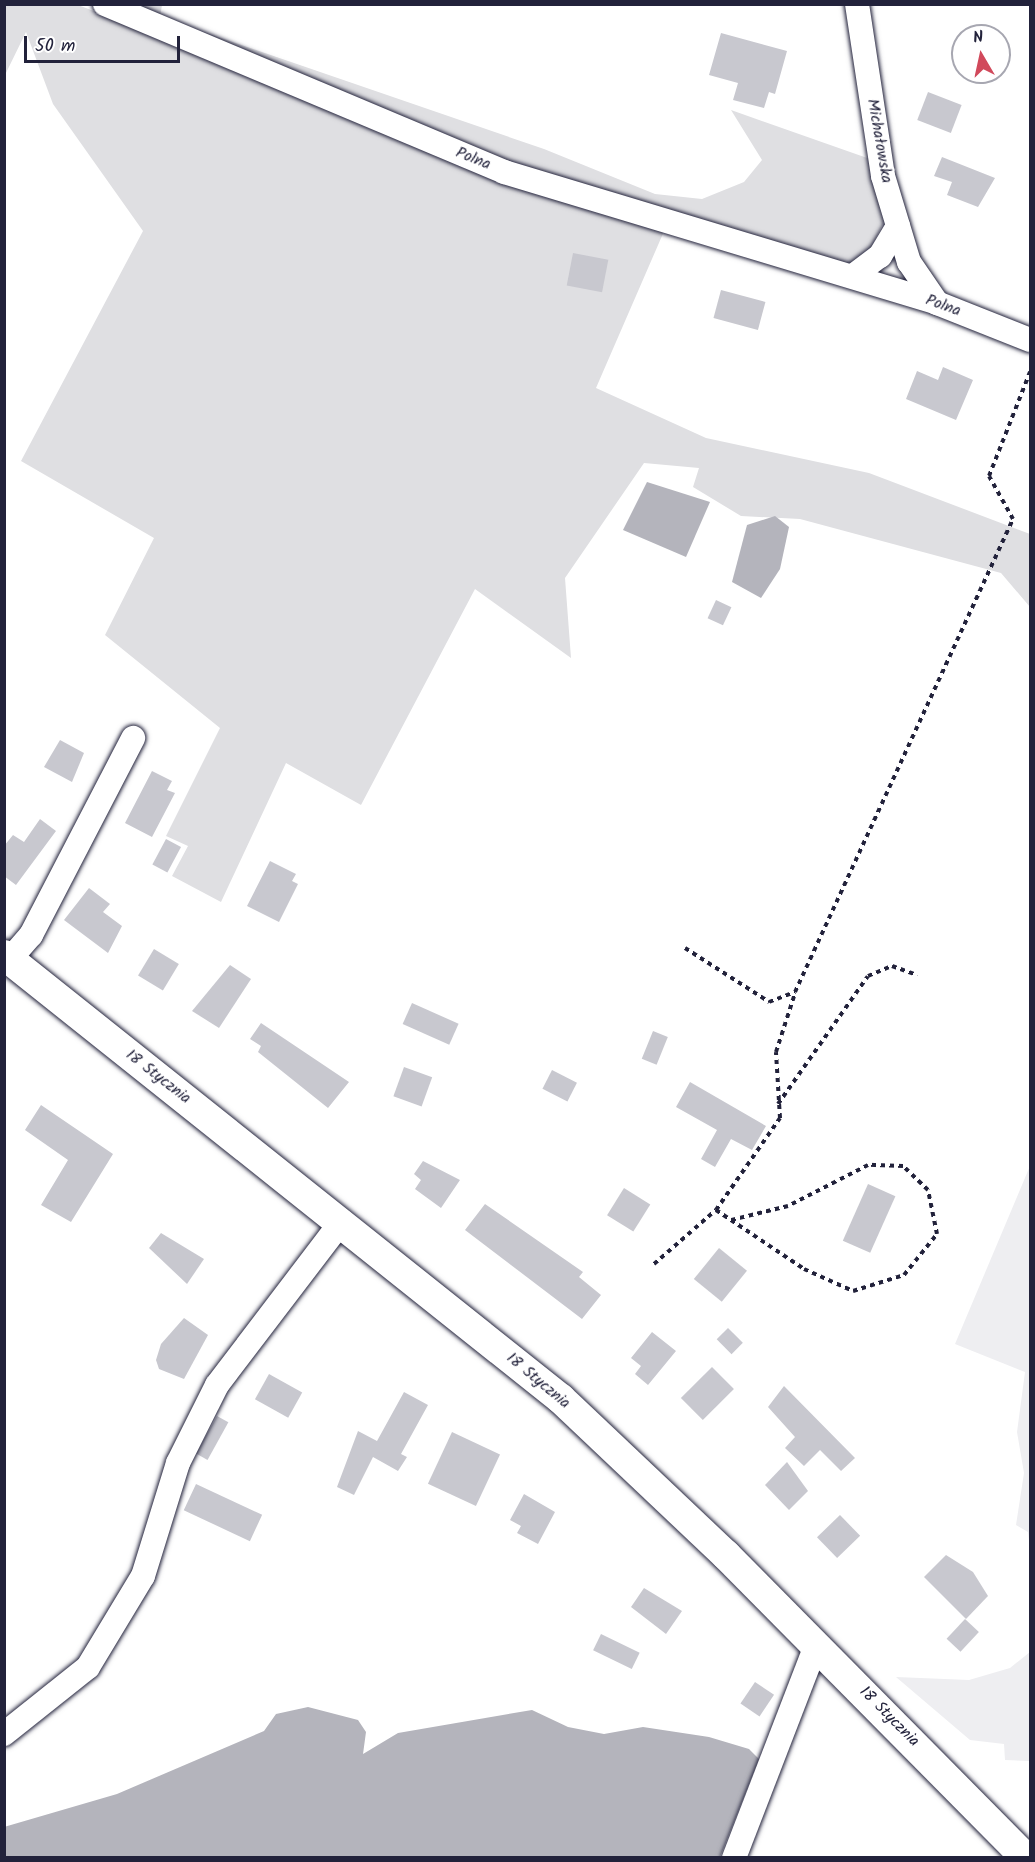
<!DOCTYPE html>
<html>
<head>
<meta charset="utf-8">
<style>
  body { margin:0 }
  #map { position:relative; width:1035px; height:1862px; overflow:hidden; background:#fff; font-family:Kalam,sans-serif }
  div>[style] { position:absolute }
  .built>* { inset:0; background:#eeeef1 }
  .green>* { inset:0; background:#dfdfe2 }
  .water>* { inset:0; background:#b4b4bc }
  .building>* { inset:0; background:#c8c8cf; transform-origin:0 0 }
  .path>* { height:4px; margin-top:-2px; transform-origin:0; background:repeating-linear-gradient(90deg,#22223b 0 4.5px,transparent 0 9px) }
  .roads { filter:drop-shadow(0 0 2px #22223b) drop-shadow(0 0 2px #22223b) }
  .minor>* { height:24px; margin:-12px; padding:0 12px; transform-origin:12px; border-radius:12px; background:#fff }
  .tertiary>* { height:30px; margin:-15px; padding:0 15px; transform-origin:15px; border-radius:15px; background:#fff }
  span { translate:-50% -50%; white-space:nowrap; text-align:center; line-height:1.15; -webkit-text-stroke:4.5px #fff; paint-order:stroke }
  .street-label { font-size:16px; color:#22223b }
  .frame { position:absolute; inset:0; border:6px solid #22223b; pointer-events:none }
  .north { position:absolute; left:951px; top:24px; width:60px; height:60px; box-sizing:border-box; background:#fff; border:2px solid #a7a7b1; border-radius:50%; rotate:351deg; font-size:16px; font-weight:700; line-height:24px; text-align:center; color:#22223b }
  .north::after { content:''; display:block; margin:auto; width:21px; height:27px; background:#d1495b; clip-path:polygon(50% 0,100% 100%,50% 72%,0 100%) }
  .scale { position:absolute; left:24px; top:36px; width:156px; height:27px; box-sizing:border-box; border:3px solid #22223b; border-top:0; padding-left:8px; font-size:18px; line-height:21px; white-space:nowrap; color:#22223b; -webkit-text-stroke:4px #fff; paint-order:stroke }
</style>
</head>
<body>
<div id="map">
  <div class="built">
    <i style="clip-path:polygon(1030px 1166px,1030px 1550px,1028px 1532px,1016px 1525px,1024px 1473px,1017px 1432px,1025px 1372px,955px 1344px)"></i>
    <i style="clip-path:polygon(1030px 1652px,1030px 1761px,1005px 1760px,1004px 1744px,970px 1740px,896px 1677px,969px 1680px,1010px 1668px)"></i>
  </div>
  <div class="green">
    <i style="clip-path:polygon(5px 5px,78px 5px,665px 229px,596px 388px,706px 438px,869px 473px,1030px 534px,1030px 607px,1001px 573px,800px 519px,741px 516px,693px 487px,699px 468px,644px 463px,565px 578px,571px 658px,475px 589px,361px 805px,286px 763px,221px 902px,172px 876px,188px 846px,166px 836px,220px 728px,105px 635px,154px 538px,21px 461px,143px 231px,53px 104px,26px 32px,5px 75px)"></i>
    <i style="clip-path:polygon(129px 5px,162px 5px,160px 17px,544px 149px,655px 194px,702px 199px,744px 182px,762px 160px,731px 110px,870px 159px,886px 217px,868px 254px,846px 266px,509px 162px)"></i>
  </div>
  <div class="water">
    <i style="clip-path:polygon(647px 482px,710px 502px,686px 557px,623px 530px)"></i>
    <i style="clip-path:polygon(775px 516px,789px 527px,780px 569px,761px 598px,732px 582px,747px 525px)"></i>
    <i style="clip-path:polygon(308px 1707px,358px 1720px,366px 1732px,363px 1754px,398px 1733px,532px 1710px,568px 1727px,604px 1734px,643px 1727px,709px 1737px,749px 1749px,759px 1759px,720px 1857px,5px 1858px,4px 1827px,117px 1794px,264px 1731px,276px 1714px)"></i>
  </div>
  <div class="building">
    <i style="clip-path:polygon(721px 33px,787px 51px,775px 94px,769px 92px,764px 108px,733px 100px,738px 83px,709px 75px)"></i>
    <i style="left:928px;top:92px;width:36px;height:30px;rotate:21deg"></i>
    <i style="clip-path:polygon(942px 157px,995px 178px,978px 207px,947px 195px,952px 182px,934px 176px)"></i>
    <i style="left:573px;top:253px;width:36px;height:33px;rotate:11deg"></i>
    <i style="left:721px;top:290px;width:46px;height:29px;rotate:15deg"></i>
    <i style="clip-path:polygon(943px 367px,973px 380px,956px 420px,906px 399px,917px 371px,938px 380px)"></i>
    <i style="left:716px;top:600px;width:17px;height:20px;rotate:25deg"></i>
    <i style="clip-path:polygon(60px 740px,84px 753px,72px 782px,44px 767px)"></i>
    <i style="clip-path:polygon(152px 771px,172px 781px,167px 790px,175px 793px,152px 837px,125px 823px)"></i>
    <i style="clip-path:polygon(40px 819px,56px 831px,16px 885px,4px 876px,4px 846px,13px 835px,24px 842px)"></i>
    <i style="left:166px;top:839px;width:17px;height:29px;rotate:28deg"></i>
    <i style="clip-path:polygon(270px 861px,296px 874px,292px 881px,298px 884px,279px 922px,247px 906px)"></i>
    <i style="clip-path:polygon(89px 888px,110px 904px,103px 912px,122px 926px,108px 953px,64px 920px)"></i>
    <i style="left:154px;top:949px;width:29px;height:31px;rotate:31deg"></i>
    <i style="clip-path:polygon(230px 965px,251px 979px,219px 1028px,192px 1011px)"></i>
    <i style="left:412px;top:1003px;width:51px;height:23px;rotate:24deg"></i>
    <i style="clip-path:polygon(261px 1023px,349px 1082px,328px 1108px,258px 1052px,261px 1046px,250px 1039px)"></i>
    <i style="left:653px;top:1031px;width:16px;height:30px;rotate:22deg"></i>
    <i style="left:404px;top:1067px;width:30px;height:31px;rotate:20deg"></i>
    <i style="left:552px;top:1070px;width:28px;height:21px;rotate:27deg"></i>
    <i style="clip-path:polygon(690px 1082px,766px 1126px,752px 1150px,731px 1139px,715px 1167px,701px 1159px,717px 1130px,676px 1107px)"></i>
    <i style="clip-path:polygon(41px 1105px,113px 1154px,71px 1222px,41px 1205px,68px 1160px,25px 1130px)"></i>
    <i style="clip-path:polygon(423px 1161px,460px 1180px,441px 1208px,415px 1189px,421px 1180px,414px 1174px)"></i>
    <i style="left:868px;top:1184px;width:30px;height:62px;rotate:24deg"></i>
    <i style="left:624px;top:1188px;width:31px;height:32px;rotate:32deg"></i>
    <i style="clip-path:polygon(485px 1204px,583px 1272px,579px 1277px,601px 1295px,582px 1319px,465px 1230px)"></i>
    <i style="clip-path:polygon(161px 1233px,204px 1259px,187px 1284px,149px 1248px)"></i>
    <i style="left:719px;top:1248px;width:36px;height:40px;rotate:39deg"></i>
    <i style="clip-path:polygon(184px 1318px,208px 1335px,184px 1379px,159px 1369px,156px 1360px,161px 1344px)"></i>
    <i style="left:728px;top:1328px;width:21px;height:16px;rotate:45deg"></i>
    <i style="clip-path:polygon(652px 1332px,676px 1351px,648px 1385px,635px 1374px,641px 1366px,631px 1358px)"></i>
    <i style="left:712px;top:1367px;width:31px;height:44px;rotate:45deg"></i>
    <i style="left:269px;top:1374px;width:38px;height:29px;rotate:29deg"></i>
    <i style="clip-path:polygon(784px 1386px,855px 1458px,841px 1471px,820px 1450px,804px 1466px,785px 1448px,795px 1437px,768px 1407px)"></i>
    <i style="clip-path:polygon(404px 1392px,428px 1405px,401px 1454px,407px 1457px,398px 1471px,373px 1457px,354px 1495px,337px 1487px,358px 1431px,377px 1441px)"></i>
    <i style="left:217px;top:1416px;width:13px;height:43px;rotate:29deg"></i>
    <i style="left:452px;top:1432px;width:53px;height:57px;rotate:25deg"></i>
    <i style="clip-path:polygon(787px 1462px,808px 1491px,789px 1510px,765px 1485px)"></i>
    <i style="left:196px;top:1484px;width:73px;height:29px;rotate:25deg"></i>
    <i style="clip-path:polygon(524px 1494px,555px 1512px,538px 1544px,517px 1533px,521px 1526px,510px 1520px)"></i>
    <i style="left:840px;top:1515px;width:29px;height:32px;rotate:46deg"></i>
    <i style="clip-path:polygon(946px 1555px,973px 1572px,988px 1596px,966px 1619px,924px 1577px)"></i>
    <i style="clip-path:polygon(644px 1588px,682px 1611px,666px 1634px,631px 1607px)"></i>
    <i style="left:965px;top:1619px;width:19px;height:27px;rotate:43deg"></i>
    <i style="left:601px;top:1634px;width:43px;height:18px;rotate:26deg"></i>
    <i style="left:755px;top:1682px;width:23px;height:26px;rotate:34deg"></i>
  </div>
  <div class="path">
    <i style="left:685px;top:948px;width:100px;rotate:32.7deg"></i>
    <i style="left:769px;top:1002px;width:28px;rotate:-21deg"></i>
    <i style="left:795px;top:992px;width:521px;rotate:-65.26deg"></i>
    <i style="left:1013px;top:519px;width:49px;rotate:-119.2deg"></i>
    <i style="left:989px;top:476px;width:112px;rotate:-68.5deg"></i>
    <i style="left:778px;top:1104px;width:156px;rotate:-54.9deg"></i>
    <i style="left:868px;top:976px;width:26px;rotate:-23deg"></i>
    <i style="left:892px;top:966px;width:27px;rotate:20deg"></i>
    <i style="left:716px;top:1210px;width:106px;rotate:33.8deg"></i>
    <i style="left:804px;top:1269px;width:54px;rotate:24.2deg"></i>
    <i style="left:853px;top:1291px;width:53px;rotate:-17.4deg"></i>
    <i style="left:904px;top:1275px;width:53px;rotate:-51.2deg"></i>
    <i style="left:937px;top:1234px;width:45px;rotate:-101.6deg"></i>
    <i style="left:928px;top:1190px;width:35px;rotate:-136deg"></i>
    <i style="left:903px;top:1166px;width:35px;rotate:-178deg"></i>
    <i style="left:868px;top:1165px;width:90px;rotate:152.9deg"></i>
    <i style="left:788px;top:1206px;width:59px;rotate:166.2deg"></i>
    <i style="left:654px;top:1264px;width:82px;rotate:-41.1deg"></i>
    <i style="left:716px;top:1210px;width:112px;rotate:-55.2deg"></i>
    <i style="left:780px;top:1118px;width:66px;rotate:-93.5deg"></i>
    <i style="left:776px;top:1052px;width:62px;rotate:-72.1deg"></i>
  </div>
  <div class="roads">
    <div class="minor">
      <i style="left:105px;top:4px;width:433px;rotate:22.8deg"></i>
      <i style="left:504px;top:172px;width:452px;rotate:16.8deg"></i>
      <i style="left:937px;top:303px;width:100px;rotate:21.7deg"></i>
      <i style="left:857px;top:4px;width:174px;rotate:81.4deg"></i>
      <i style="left:883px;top:176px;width:90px;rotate:73.2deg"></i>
      <i style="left:909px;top:262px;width:50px;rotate:55.7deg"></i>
      <i style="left:853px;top:276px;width:34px;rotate:-37deg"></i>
      <i style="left:880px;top:256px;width:35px;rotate:-59deg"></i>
      <i style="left:10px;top:959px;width:32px;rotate:-49deg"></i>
      <i style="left:31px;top:935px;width:222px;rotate:-62.6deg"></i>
      <i style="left:4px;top:1734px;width:107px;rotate:-38.6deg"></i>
      <i style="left:88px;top:1667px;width:106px;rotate:-58.9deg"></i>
      <i style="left:143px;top:1576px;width:118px;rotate:-72.8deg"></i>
      <i style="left:178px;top:1463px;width:87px;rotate:-63.4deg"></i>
      <i style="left:217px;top:1385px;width:206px;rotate:-52.7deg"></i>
      <i style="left:734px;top:1858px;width:228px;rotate:-68.9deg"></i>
    </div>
    <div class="tertiary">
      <i style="left:4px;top:955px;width:712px;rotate:38.56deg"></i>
      <i style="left:561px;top:1399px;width:227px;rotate:43.4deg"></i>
      <i style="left:726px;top:1555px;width:426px;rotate:45.3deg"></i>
    </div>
  </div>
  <div class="street-label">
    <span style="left:879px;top:141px;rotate:80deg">Michałowska</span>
    <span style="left:473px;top:159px;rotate:22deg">Polna</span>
    <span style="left:943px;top:306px;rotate:20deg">Polna</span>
    <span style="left:158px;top:1077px;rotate:38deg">18 Stycznia</span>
    <span style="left:538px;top:1381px;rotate:40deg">18 Stycznia</span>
    <span style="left:889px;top:1717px;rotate:45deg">18 Stycznia</span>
  </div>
  <div class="frame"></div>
  <div class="north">N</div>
  <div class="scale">50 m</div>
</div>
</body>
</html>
